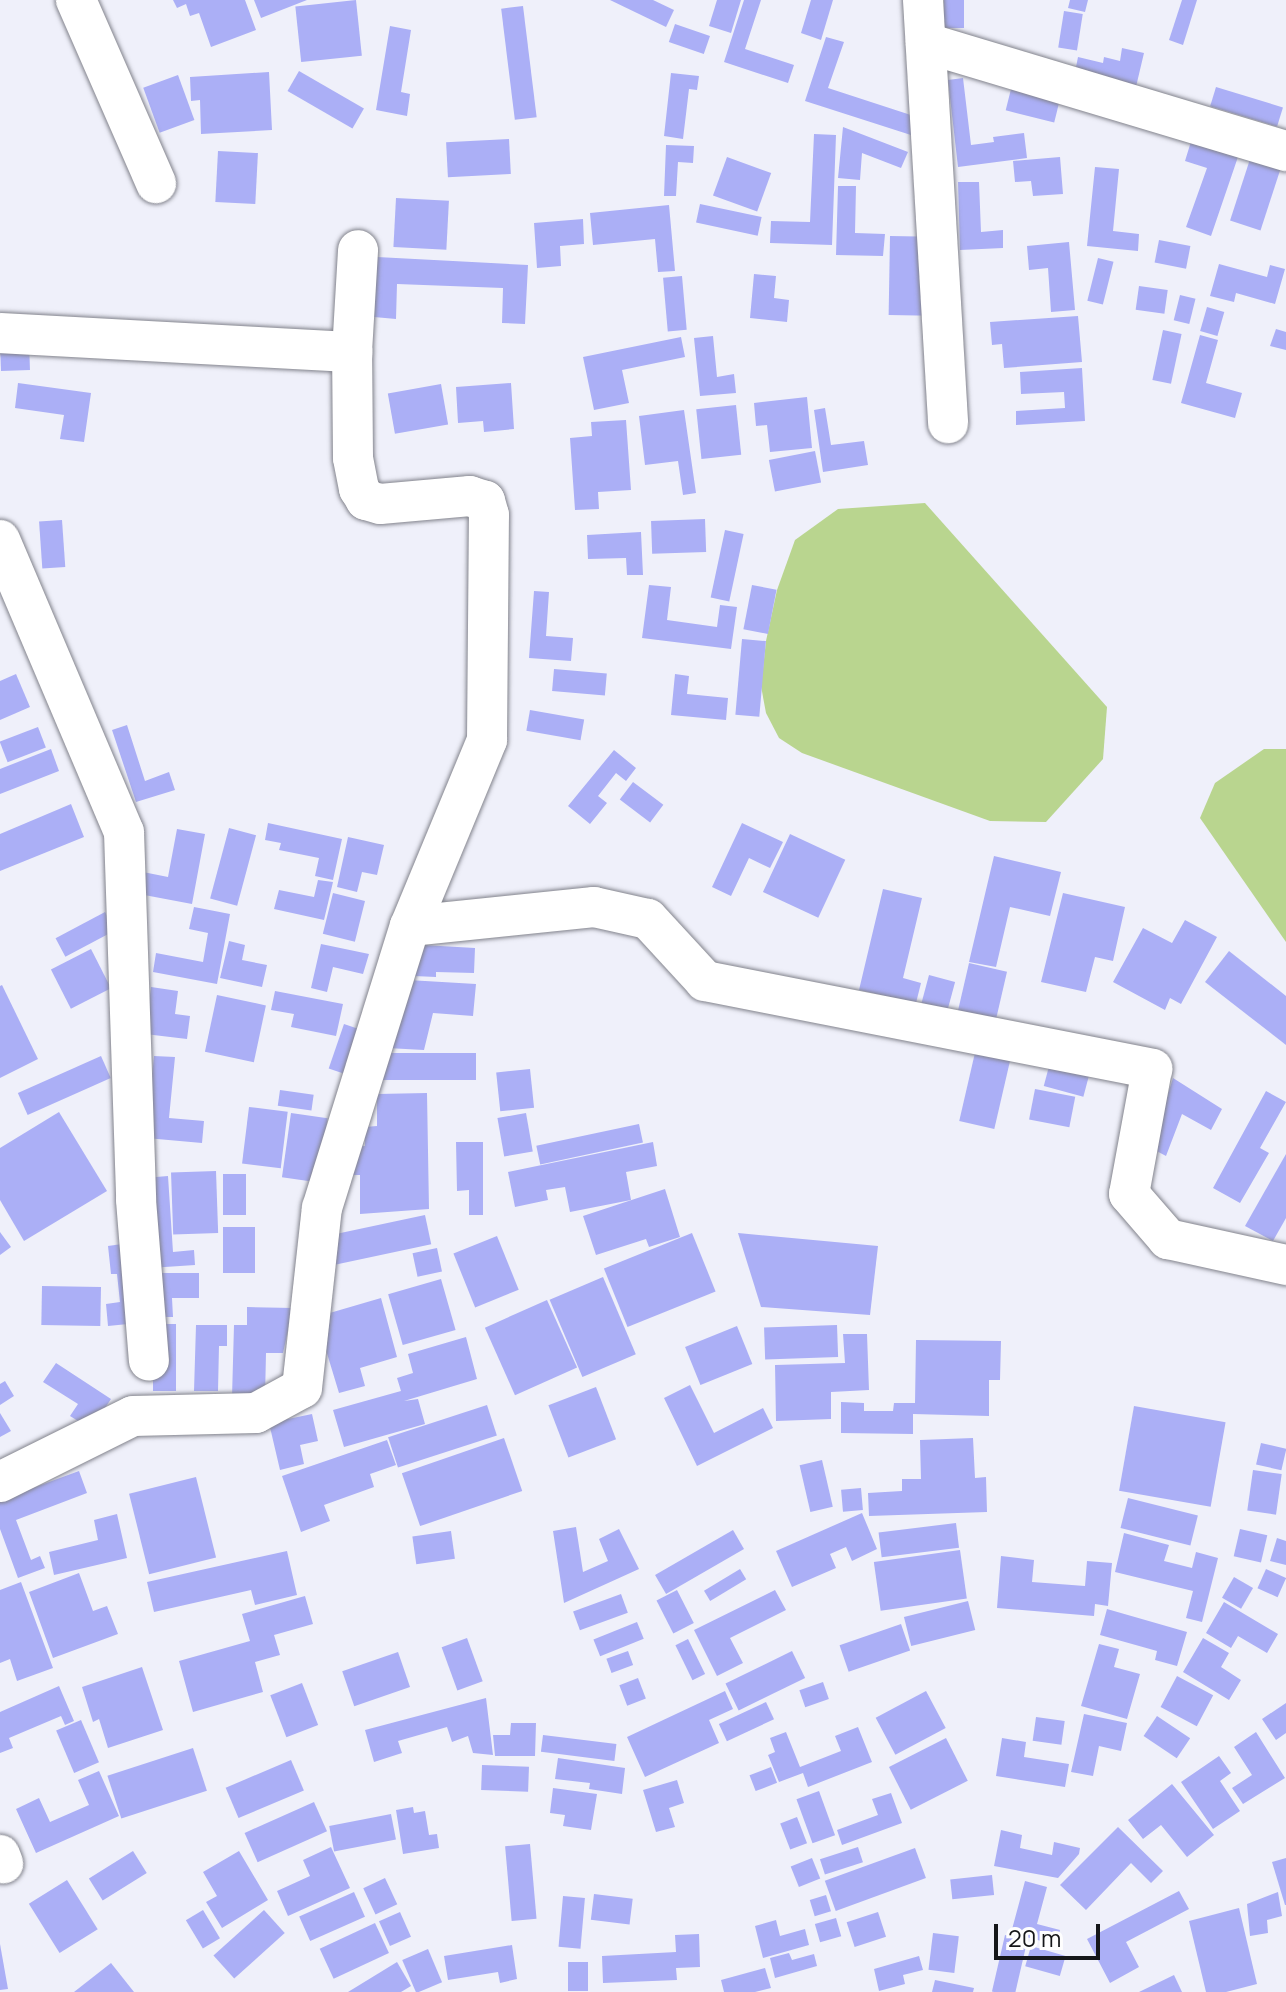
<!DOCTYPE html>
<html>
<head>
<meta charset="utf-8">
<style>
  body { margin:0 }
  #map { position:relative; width:1286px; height:1992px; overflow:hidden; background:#eff0fa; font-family:Manrope,sans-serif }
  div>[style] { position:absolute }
  .green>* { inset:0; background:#b9d58f }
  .building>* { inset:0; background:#abaff6; transform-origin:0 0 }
  .roads { filter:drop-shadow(0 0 2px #82838c) drop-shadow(0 0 2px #82838c) }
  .minor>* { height:40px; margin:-20px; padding:0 20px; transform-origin:20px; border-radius:20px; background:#fff }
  span { translate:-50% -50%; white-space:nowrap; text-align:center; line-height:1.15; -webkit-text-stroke:8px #fefefe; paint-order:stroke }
  .scale { position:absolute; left:994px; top:1924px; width:106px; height:36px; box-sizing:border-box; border:4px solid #151619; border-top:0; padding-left:10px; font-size:24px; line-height:28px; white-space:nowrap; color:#151619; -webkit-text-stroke:6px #fefefe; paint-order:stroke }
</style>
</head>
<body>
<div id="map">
  <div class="green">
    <i style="clip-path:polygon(925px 503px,1107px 707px,1103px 759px,1046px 822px,990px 821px,802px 753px,779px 738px,766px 713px,761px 686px,766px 641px,777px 590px,795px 540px,838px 509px)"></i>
    <i style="clip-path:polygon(1264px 749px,1286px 749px,1286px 942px,1200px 818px,1215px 783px)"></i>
  </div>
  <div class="building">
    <i style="clip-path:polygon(173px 0,245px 0,256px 30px,211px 47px,199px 13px,190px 16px,186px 4px,177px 8px)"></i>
    <i style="clip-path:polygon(254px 0,307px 0,261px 18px)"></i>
    <i style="left:356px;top:0;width:56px;height:61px;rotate:84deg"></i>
    <i style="clip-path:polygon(610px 0,653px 0,674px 10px,666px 27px)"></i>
    <i style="clip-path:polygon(717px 0,741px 0,731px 33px,709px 26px)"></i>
    <i style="clip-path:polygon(744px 0,761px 0,745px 49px,794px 65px,788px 83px,724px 62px)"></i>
    <i style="clip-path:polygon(811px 0,833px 0,821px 40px,801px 33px)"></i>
    <i style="left:944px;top:0;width:20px;height:28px"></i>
    <i style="clip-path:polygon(1070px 0,1088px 0,1085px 12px,1068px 8px)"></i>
    <i style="clip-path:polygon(1182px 0,1197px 0,1183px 45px,1169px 40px)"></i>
    <i style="left:523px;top:6px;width:112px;height:22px;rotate:83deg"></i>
    <i style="left:1064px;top:11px;width:19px;height:37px;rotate:9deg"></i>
    <i style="left:675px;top:24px;width:37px;height:19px;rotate:19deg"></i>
    <i style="clip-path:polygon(390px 26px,411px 30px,401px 92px,410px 94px,407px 116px,376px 110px)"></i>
    <i style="clip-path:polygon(826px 37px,844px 42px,828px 88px,920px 118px,914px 136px,805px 101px)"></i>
    <i style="clip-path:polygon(1122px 48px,1144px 53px,1135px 91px,1074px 77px,1078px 57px,1103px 63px,1104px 57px,1120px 61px)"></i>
    <i style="left:299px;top:71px;width:75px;height:23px;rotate:30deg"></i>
    <i style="clip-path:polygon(269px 72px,272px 130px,201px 134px,200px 100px,191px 101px,190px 77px)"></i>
    <i style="clip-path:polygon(671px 73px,699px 76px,697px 90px,689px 89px,683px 139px,664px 136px)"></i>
    <i style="left:178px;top:75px;width:48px;height:37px;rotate:70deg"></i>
    <i style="clip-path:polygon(963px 78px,971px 145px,994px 142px,993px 137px,1024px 133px,1027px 158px,958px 167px,948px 80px)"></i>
    <i style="left:1216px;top:87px;width:70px;height:20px;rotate:17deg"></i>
    <i style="left:1011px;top:89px;width:50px;height:22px;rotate:14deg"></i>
    <i style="clip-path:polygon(843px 127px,908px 152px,901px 168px,862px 153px,860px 180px,838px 178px)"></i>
    <i style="clip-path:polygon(814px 134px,836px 135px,832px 245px,770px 243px,771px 221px,810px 222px)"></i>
    <i style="clip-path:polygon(1193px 135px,1240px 151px,1211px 236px,1186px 227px,1207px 168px,1185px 161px)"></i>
    <i style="left:509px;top:139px;width:35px;height:63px;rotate:87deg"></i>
    <i style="clip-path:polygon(666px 145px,694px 146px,693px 163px,678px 162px,676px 196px,664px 196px)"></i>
    <i style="left:218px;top:151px;width:40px;height:51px;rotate:3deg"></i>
    <i style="left:1252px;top:153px;width:32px;height:71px;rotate:18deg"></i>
    <i style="left:727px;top:157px;width:47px;height:41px;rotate:20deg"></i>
    <i style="clip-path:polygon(1060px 157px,1063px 194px,1033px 196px,1031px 181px,1015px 182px,1013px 161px)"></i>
    <i style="clip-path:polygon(1095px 167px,1119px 169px,1113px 231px,1139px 234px,1138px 251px,1087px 246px)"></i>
    <i style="clip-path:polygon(958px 182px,979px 182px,981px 232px,1003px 230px,1003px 248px,960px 250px)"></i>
    <i style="clip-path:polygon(838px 186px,856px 186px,855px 233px,885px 234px,883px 256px,836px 255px)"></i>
    <i style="left:396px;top:198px;width:53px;height:49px;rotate:3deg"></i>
    <i style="left:700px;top:204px;width:63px;height:19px;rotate:12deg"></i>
    <i style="clip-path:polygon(669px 205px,675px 271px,658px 272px,655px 239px,593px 245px,590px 213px)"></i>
    <i style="clip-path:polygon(583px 219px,584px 244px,560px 246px,561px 266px,537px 268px,534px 223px)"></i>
    <i style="left:890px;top:236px;width:43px;height:79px;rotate:1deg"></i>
    <i style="left:1159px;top:240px;width:32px;height:23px;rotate:11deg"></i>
    <i style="clip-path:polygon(1069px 242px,1075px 310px,1051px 312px,1048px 268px,1029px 270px,1027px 246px)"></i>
    <i style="clip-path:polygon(377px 257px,528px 265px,525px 324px,502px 323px,503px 288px,397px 284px,396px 319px,374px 317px)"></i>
    <i style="left:1098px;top:258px;width:16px;height:44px;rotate:14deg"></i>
    <i style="clip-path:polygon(1219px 264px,1267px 277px,1270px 265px,1285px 269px,1275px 304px,1236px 293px,1234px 302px,1210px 296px)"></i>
    <i style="clip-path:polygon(754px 274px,776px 276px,774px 298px,789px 300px,787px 322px,750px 318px)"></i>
    <i style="left:682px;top:276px;width:54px;height:19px;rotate:85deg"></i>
    <i style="left:1139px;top:286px;width:29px;height:24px;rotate:8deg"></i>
    <i style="left:1180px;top:295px;width:16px;height:26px;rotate:14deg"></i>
    <i style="left:1207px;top:307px;width:18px;height:25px;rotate:16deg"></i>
    <i style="clip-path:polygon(1078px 316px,1082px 362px,1004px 368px,1002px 344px,992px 345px,990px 322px)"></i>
    <i style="clip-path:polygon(1276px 329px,1286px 332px,1286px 350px,1270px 346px)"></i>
    <i style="left:1163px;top:330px;width:19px;height:51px;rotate:12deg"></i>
    <i style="clip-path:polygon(1200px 335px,1218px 340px,1206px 383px,1242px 393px,1235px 418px,1181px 403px)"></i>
    <i style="clip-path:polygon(713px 336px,717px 377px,734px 374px,736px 393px,700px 396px,694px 338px)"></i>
    <i style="clip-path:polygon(681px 337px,685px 357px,622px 370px,629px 403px,594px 410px,583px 357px)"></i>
    <i style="left:29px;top:342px;width:28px;height:29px;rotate:88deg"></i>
    <i style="clip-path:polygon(1082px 368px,1085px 421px,1016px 425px,1016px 411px,1065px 408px,1064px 392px,1021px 394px,1020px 372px)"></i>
    <i style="clip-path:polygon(18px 383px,91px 393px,84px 442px,60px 439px,64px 415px,15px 408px)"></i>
    <i style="clip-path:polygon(511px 383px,514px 429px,484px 432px,483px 421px,458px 423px,456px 387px)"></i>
    <i style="left:441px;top:384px;width:41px;height:54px;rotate:80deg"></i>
    <i style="clip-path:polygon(807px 397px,812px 448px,770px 452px,767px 425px,756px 426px,754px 403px)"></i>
    <i style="left:736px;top:405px;width:50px;height:40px;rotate:84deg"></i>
    <i style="clip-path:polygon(825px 408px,831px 445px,864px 441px,868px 465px,823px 472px,814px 410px)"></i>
    <i style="clip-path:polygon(684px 410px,696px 493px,683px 495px,678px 461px,645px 465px,639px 416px)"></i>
    <i style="clip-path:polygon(626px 420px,631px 490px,598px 492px,599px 509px,575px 510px,570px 438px,592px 436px,591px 422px)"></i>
    <i style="left:815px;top:451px;width:32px;height:47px;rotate:79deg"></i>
    <i style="left:705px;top:519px;width:33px;height:54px;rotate:88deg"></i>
    <i style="left:62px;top:520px;width:47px;height:23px;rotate:86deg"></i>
    <i style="left:725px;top:530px;width:19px;height:69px;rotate:12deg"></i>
    <i style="clip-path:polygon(641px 532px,643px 575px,627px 575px,626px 558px,588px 559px,587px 535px)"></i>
    <i style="clip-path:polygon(649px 585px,671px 587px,667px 620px,717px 627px,720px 605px,737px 607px,731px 649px,642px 638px)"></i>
    <i style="left:752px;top:585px;width:25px;height:45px;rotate:11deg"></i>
    <i style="clip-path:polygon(534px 591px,549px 592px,546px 636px,573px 638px,571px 661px,529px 658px)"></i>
    <i style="left:742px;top:639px;width:24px;height:76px;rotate:5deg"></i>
    <i style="left:554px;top:669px;width:53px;height:22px;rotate:5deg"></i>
    <i style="clip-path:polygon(16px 674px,30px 707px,0 720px,0 681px)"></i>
    <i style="clip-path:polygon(675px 674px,689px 676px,687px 694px,728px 698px,726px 720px,671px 715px)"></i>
    <i style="left:530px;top:710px;width:55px;height:21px;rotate:10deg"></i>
    <i style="clip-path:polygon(127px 725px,145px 781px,169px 772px,175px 790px,136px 802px,112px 730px)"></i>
    <i style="left:38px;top:727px;width:22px;height:41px;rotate:69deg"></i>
    <i style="clip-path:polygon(51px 749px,59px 771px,0 794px,0 769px)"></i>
    <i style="clip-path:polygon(614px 750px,636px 768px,626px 781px,616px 773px,598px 796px,607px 803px,590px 824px,568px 806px)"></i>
    <i style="left:633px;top:782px;width:38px;height:22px;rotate:37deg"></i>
    <i style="clip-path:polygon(71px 804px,84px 837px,0 871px,0 834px)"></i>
    <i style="clip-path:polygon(268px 823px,342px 839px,333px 880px,315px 876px,319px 858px,279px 850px,281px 843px,265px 840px)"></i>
    <i style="clip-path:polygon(742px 823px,783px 842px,770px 868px,749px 858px,731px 896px,712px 887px)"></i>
    <i style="left:229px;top:828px;width:28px;height:73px;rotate:15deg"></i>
    <i style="clip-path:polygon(177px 829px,205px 834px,192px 904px,139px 894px,143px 872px,168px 877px)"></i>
    <i style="left:790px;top:834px;width:61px;height:64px;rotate:25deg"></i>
    <i style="clip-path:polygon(348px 837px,384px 845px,377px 875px,362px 872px,357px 892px,337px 887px)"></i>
    <i style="clip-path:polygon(994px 856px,1061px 872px,1050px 916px,1010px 907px,996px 967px,969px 962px)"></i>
    <i style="clip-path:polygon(318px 880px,333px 882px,324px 920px,274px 909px,279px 890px,314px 897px)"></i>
    <i style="clip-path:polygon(883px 889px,922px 898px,903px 978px,921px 983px,916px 1003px,859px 990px)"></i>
    <i style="left:333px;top:893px;width:33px;height:42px;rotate:14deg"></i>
    <i style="clip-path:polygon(1063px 893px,1125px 907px,1113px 961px,1095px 957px,1086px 992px,1041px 982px)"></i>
    <i style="clip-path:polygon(194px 907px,230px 914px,217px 984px,153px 972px,156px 953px,203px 962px,208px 933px,189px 929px)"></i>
    <i style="left:105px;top:912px;width:21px;height:56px;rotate:62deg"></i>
    <i style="clip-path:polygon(1185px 920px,1217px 937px,1181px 1004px,1170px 998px,1165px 1010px,1113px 982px,1143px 928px,1172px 943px)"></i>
    <i style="clip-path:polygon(229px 941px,245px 945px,242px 960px,267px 965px,262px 987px,220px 978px)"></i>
    <i style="clip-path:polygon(321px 944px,369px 954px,363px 974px,333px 967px,327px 992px,311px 988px)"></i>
    <i style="clip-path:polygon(423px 945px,475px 948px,474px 973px,436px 972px,436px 977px,414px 976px)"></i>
    <i style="left:91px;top:949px;width:44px;height:45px;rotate:63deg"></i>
    <i style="clip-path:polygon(1229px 951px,1286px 996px,1286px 1045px,1205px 982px)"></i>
    <i style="left:969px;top:963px;width:39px;height:49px;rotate:13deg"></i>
    <i style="left:929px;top:975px;width:27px;height:31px;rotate:15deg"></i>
    <i style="clip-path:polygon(408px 980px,476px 984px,473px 1016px,433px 1013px,424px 1050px,387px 1048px)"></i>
    <i style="clip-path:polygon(2px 985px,38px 1059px,0 1078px,0 986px)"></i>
    <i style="clip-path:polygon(151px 987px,178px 991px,175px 1014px,190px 1016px,187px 1039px,145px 1034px)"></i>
    <i style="clip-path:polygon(275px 991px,343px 1004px,336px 1036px,291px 1027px,294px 1014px,271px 1010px)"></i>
    <i style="left:217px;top:995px;width:50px;height:58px;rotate:12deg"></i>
    <i style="left:344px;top:1024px;width:21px;height:47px;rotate:19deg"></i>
    <i style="left:977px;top:1044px;width:36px;height:79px;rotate:13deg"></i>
    <i style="left:476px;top:1053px;width:27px;height:94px;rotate:90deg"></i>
    <i style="left:101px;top:1056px;width:24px;height:91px;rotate:66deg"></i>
    <i style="clip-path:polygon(154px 1056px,175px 1057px,169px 1118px,204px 1121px,202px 1143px,146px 1138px)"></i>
    <i style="left:1051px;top:1059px;width:41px;height:28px;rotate:15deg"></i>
    <i style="left:530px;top:1069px;width:39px;height:34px;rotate:84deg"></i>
    <i style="clip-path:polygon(1173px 1078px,1222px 1109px,1211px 1130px,1182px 1114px,1166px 1156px,1151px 1148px)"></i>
    <i style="left:1035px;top:1089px;width:41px;height:31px;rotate:11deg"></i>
    <i style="left:280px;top:1090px;width:34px;height:16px;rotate:8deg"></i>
    <i style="clip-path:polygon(1266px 1091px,1286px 1102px,1260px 1148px,1269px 1153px,1240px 1203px,1213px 1188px)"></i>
    <i style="clip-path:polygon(427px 1093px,429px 1209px,360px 1214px,360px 1175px,348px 1175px,349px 1147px,365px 1146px,365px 1127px,377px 1126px,377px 1094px)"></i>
    <i style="left:249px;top:1107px;width:39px;height:57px;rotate:7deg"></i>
    <i style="clip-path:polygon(59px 1112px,107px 1191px,24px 1241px,0 1200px,0 1148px)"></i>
    <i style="left:291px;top:1113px;width:37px;height:65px;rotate:8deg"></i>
    <i style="left:526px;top:1113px;width:39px;height:29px;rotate:80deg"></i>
    <i style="left:639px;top:1124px;width:19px;height:105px;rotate:78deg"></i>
    <i style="clip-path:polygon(456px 1142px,483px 1142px,483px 1215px,469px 1215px,469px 1190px,457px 1191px)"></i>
    <i style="clip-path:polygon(653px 1142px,657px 1166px,626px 1172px,631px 1200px,570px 1212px,565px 1187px,546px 1190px,548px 1200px,515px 1207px,508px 1172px)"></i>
    <i style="clip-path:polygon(1286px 1154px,1286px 1218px,1273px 1241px,1245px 1226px)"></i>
    <i style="left:216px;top:1171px;width:62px;height:45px;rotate:88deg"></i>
    <i style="left:223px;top:1174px;width:23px;height:41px"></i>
    <i style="clip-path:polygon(168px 1176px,173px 1252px,194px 1250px,195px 1265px,150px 1268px,144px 1178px)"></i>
    <i style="clip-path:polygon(665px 1189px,680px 1237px,649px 1247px,646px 1239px,596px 1255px,583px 1216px)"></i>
    <i style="left:425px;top:1215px;width:30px;height:102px;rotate:78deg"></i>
    <i style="left:223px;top:1227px;width:32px;height:46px"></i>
    <i style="clip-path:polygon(0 1232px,11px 1247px,0 1255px)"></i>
    <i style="left:692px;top:1233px;width:63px;height:95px;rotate:68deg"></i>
    <i style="clip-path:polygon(738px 1233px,878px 1246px,870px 1315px,761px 1307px)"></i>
    <i style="left:497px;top:1236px;width:58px;height:47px;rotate:68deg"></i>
    <i style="clip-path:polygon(129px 1243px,138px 1323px,108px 1326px,106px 1304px,120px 1302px,117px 1274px,111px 1274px,108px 1246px)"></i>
    <i style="left:437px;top:1248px;width:24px;height:25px;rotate:78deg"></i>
    <i style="clip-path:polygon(155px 1273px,199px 1273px,199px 1298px,172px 1298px,173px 1317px,155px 1317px)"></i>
    <i style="left:603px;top:1277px;width:84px;height:58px;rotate:67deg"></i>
    <i style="left:441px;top:1279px;width:53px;height:55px;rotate:74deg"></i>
    <i style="left:42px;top:1286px;width:59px;height:39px;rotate:1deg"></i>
    <i style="clip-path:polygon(381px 1298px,397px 1357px,360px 1368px,365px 1386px,339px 1393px,316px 1317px)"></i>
    <i style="left:547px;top:1300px;width:74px;height:68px;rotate:66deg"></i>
    <i style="clip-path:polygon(247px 1307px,293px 1308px,283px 1353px,266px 1353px,265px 1398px,232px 1397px,234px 1325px,247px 1325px)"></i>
    <i style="left:153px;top:1324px;width:23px;height:67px"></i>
    <i style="clip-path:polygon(196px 1325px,227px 1325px,227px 1346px,219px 1346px,218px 1391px,194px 1391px)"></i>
    <i style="left:837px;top:1325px;width:32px;height:73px;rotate:88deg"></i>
    <i style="left:737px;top:1326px;width:41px;height:56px;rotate:68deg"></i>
    <i style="clip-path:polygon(843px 1334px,867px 1334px,869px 1390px,831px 1392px,831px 1419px,776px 1421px,775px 1365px,845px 1363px)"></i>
    <i style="clip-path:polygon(466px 1337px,477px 1379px,404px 1401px,418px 1399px,425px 1424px,344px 1447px,333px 1410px,401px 1391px,397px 1378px,413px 1373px,408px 1354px)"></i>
    <i style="clip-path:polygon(916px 1340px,1001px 1341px,1000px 1380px,989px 1380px,989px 1416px,913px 1414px,913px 1434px,841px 1433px,841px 1402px,864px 1403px,864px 1411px,893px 1411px,894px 1403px,915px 1403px)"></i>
    <i style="clip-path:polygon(56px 1363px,111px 1399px,91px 1429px,70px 1416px,78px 1404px,43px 1382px)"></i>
    <i style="clip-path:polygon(5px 1381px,14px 1396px,0 1405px,0 1384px)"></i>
    <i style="clip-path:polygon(690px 1385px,714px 1433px,763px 1408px,773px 1428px,697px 1466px,664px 1398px)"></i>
    <i style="left:596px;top:1387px;width:56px;height:51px;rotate:69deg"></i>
    <i style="left:487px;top:1405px;width:32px;height:104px;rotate:72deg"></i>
    <i style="left:1134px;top:1406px;width:93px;height:86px;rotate:10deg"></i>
    <i style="clip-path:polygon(0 1413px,11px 1431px,0 1437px)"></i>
    <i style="clip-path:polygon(312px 1414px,318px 1441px,300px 1445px,304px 1464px,280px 1470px,269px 1423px)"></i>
    <i style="left:504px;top:1438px;width:56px;height:108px;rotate:71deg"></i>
    <i style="clip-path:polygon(973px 1438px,975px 1478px,986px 1477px,987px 1512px,869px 1516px,868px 1493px,902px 1491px,902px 1479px,921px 1479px,920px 1440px)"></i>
    <i style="clip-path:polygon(387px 1440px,396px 1465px,370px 1474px,374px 1487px,324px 1505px,330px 1521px,301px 1532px,282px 1476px)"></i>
    <i style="left:1261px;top:1443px;width:26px;height:22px;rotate:13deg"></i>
    <i style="left:822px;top:1460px;width:48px;height:23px;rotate:77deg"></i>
    <i style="left:1253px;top:1470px;width:29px;height:41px;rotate:8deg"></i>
    <i style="clip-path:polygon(79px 1471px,87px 1493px,16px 1520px,31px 1560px,40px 1556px,45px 1568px,18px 1578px,0 1529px,0 1500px)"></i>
    <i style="left:196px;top:1477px;width:83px;height:69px;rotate:76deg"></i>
    <i style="left:861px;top:1488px;width:22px;height:20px;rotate:85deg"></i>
    <i style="left:1128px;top:1498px;width:72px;height:31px;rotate:14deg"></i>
    <i style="clip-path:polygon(862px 1513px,877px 1549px,852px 1561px,846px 1547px,830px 1554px,836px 1568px,792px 1587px,776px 1551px)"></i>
    <i style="clip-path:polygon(117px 1514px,127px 1558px,54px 1575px,49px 1552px,98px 1540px,94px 1520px)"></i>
    <i style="left:956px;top:1523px;width:25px;height:78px;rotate:83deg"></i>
    <i style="clip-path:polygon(576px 1527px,583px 1572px,608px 1561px,599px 1539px,619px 1529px,639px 1569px,564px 1603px,553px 1531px)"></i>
    <i style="left:1240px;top:1529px;width:28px;height:28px;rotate:13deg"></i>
    <i style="left:733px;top:1530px;width:22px;height:90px;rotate:60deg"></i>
    <i style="left:451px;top:1531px;width:28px;height:39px;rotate:82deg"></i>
    <i style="clip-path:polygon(1124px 1533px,1169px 1545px,1164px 1561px,1192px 1568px,1196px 1552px,1218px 1558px,1202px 1622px,1186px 1618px,1193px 1591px,1115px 1572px)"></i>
    <i style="clip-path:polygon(1277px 1538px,1286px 1541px,1286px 1565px,1270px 1561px)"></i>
    <i style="left:960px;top:1550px;width:49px;height:87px;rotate:82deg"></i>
    <i style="clip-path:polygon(287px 1551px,297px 1595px,255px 1605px,251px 1590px,154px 1612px,147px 1582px)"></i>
    <i style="clip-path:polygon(1001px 1556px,1034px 1560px,1032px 1582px,1085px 1586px,1087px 1561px,1112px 1563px,1108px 1606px,1095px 1604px,1094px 1616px,997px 1608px)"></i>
    <i style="left:740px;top:1569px;width:12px;height:42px;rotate:59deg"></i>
    <i style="left:1266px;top:1569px;width:22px;height:21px;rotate:24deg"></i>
    <i style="clip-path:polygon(79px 1573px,93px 1611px,107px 1606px,118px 1634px,53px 1658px,29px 1592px)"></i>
    <i style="left:1234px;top:1577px;width:22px;height:24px;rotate:30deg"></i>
    <i style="clip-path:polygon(21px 1582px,53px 1668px,17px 1681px,10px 1659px,0 1663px,0 1590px)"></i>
    <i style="left:677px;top:1590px;width:37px;height:23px;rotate:63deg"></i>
    <i style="clip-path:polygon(775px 1590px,786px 1610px,730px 1638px,743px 1663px,717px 1676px,694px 1630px)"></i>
    <i style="left:621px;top:1594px;width:20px;height:51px;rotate:70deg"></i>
    <i style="clip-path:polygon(305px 1596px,313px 1624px,274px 1635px,280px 1655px,255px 1662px,263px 1692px,193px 1712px,179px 1661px,250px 1641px,242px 1614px)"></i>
    <i style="left:968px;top:1601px;width:30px;height:66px;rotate:76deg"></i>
    <i style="clip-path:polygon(1224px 1602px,1278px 1634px,1267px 1653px,1238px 1636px,1231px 1648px,1206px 1633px)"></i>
    <i style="clip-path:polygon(1107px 1609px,1187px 1632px,1177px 1666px,1155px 1660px,1157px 1651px,1100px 1635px)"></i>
    <i style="left:637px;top:1622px;width:18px;height:47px;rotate:68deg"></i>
    <i style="left:901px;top:1624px;width:28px;height:65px;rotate:71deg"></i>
    <i style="left:467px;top:1638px;width:46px;height:27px;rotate:70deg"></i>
    <i style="clip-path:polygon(1203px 1638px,1229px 1653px,1221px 1667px,1241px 1680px,1229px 1700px,1183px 1672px)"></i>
    <i style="left:688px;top:1639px;width:39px;height:14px;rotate:64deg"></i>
    <i style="clip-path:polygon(1099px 1644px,1119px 1649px,1114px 1667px,1140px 1674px,1127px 1719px,1081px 1706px)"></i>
    <i style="left:628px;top:1651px;width:15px;height:23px;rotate:70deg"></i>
    <i style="left:792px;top:1651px;width:30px;height:74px;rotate:64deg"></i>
    <i style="left:398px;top:1652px;width:37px;height:59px;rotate:71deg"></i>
    <i style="clip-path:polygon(142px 1667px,163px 1730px,108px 1748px,99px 1719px,93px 1722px,82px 1687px)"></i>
    <i style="left:1177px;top:1676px;width:41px;height:35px;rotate:28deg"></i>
    <i style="left:638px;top:1678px;width:22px;height:20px;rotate:69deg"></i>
    <i style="left:823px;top:1682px;width:18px;height:25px;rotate:71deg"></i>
    <i style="left:302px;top:1683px;width:45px;height:34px;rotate:69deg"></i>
    <i style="clip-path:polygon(59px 1686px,74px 1721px,65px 1725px,61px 1716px,9px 1738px,13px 1748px,0 1753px,0 1712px)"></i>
    <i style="clip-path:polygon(725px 1691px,733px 1709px,709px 1720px,719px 1743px,645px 1777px,627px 1737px)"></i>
    <i style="left:926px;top:1691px;width:42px;height:57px;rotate:62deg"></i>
    <i style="clip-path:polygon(486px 1698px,493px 1755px,473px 1753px,468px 1736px,452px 1742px,447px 1727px,398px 1741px,402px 1753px,374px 1762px,365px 1730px)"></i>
    <i style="left:766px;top:1702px;width:19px;height:52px;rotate:65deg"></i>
    <i style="clip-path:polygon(1286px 1703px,1286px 1733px,1276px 1740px,1262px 1719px)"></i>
    <i style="clip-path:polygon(1084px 1714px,1127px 1723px,1121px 1751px,1099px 1746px,1093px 1776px,1071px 1772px)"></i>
    <i style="left:1157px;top:1716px;width:40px;height:24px;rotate:34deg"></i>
    <i style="left:1036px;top:1717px;width:29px;height:24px;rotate:8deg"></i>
    <i style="left:81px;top:1720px;width:46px;height:27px;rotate:67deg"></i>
    <i style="clip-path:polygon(511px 1723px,536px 1723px,535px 1756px,495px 1756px,493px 1735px,510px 1735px)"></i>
    <i style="clip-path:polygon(858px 1727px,872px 1762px,808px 1787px,803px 1773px,779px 1782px,768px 1755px,775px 1752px,770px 1738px,786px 1732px,800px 1767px,841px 1751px,835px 1736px)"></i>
    <i style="clip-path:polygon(1256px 1732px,1285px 1778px,1243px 1804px,1232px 1788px,1252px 1775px,1234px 1747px)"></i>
    <i style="left:543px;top:1735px;width:74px;height:17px;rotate:7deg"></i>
    <i style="left:946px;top:1738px;width:48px;height:64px;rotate:63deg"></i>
    <i style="clip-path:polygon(1002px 1738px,1026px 1742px,1024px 1757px,1069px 1764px,1065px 1787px,996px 1776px)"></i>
    <i style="left:193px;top:1748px;width:45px;height:90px;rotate:72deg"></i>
    <i style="clip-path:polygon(1219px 1756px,1231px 1773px,1220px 1781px,1240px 1811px,1213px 1829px,1181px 1782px)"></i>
    <i style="clip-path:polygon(558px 1758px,625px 1768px,622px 1794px,589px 1789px,590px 1783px,555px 1779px)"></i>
    <i style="left:291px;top:1760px;width:33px;height:71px;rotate:67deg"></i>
    <i style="left:482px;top:1765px;width:47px;height:25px;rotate:2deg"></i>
    <i style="left:771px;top:1767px;width:17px;height:23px;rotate:69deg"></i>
    <i style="clip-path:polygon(99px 1771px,119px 1816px,36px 1853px,16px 1809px,39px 1798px,50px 1822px,89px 1805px,78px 1780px)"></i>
    <i style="clip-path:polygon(677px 1780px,684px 1803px,669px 1808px,675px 1827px,656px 1832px,643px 1790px)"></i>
    <i style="clip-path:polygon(1172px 1784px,1214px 1835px,1187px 1857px,1161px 1825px,1143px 1839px,1128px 1820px)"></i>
    <i style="clip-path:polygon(553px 1788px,597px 1794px,591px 1830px,563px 1826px,565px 1815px,550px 1813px)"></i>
    <i style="left:819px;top:1791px;width:47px;height:24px;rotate:70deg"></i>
    <i style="clip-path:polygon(891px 1793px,902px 1823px,842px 1845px,837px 1830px,878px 1815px,872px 1799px)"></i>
    <i style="left:314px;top:1802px;width:32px;height:76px;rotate:66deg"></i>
    <i style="clip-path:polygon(413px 1807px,414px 1813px,425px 1811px,429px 1835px,437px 1834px,439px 1848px,403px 1854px,396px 1810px)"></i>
    <i style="left:391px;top:1814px;width:26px;height:63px;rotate:79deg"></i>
    <i style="left:797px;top:1817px;width:28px;height:18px;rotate:69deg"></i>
    <i style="clip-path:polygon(1118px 1827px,1163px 1871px,1151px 1883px,1131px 1863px,1086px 1910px,1060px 1885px)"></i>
    <i style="clip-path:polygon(1001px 1830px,1022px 1835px,1020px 1848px,1052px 1855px,1054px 1842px,1080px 1848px,1079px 1854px,1058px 1878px,994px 1866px)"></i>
    <i style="left:530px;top:1844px;width:75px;height:25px;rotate:85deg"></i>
    <i style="clip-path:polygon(331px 1847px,350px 1888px,288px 1916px,277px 1891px,310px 1876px,303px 1860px)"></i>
    <i style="left:858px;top:1847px;width:16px;height:40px;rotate:72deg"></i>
    <i style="left:915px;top:1848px;width:32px;height:96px;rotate:70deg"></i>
    <i style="left:133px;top:1851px;width:26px;height:52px;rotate:58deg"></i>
    <i style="clip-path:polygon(239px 1851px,268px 1900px,222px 1928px,206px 1902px,217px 1896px,203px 1872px)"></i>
    <i style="left:812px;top:1858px;width:22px;height:23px;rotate:68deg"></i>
    <i style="clip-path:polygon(1286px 1858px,1286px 1905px,1285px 1905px,1272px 1862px)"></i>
    <i style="left:992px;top:1875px;width:20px;height:42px;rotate:84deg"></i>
    <i style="left:385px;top:1878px;width:29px;height:24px;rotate:65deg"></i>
    <i style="left:67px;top:1880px;width:58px;height:45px;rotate:58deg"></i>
    <i style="clip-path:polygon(1025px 1881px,1047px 1887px,1037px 1924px,1060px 1930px,1056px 1945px,1011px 1933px)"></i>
    <i style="clip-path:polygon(1179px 1891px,1189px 1909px,1126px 1942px,1139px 1967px,1110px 1983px,1087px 1939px)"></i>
    <i style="left:354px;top:1892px;width:27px;height:60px;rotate:66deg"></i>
    <i style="clip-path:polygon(1278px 1892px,1282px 1916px,1267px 1920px,1268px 1933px,1250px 1936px,1247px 1904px)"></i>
    <i style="left:594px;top:1894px;width:39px;height:26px;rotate:7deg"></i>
    <i style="left:826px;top:1895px;width:17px;height:17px;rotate:73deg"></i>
    <i style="left:563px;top:1896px;width:22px;height:51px;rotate:5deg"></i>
    <i style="clip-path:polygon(1239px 1908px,1257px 1984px,1226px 1992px,1206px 1992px,1189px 1921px)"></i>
    <i style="left:203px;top:1910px;width:33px;height:20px;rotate:59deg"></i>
    <i style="left:264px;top:1910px;width:31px;height:68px;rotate:48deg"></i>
    <i style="left:400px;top:1912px;width:27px;height:23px;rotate:66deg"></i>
    <i style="left:878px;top:1912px;width:26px;height:33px;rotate:72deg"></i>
    <i style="left:836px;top:1918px;width:19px;height:22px;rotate:74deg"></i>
    <i style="clip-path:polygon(776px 1920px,780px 1936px,805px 1929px,809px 1945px,763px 1958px,755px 1926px)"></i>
    <i style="left:375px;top:1923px;width:33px;height:61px;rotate:65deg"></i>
    <i style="left:933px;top:1933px;width:26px;height:37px;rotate:7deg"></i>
    <i style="clip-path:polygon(699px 1934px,700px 1967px,676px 1968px,677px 1980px,603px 1983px,602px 1956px,676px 1952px,675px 1935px)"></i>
    <i style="left:1005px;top:1935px;width:23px;height:58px;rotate:13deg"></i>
    <i style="clip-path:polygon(0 1944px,8px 1989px,0 1990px)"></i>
    <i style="clip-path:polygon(512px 1945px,517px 1979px,500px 1983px,498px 1972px,448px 1980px,444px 1956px)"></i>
    <i style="left:1031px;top:1946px;width:36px;height:21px;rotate:16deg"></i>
    <i style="left:428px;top:1949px;width:36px;height:28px;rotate:67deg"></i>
    <i style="clip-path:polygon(789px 1953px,792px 1960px,814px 1954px,817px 1966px,775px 1978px,770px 1958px)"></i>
    <i style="clip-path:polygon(919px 1956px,923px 1970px,903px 1975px,905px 1984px,879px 1991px,874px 1969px)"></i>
    <i style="clip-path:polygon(397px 1962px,411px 1986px,401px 1992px,348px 1992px)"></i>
    <i style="left:568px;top:1962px;width:20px;height:29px"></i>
    <i style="clip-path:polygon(111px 1963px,134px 1992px,74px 1992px)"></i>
    <i style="clip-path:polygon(765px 1968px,771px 1988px,755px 1992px,724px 1992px,721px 1980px)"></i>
    <i style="clip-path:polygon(1174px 1975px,1182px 1992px,1139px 1992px)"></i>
    <i style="clip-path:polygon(935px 1980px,974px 1988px,973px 1992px,932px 1992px)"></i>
  </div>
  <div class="roads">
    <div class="minor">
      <i style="left:76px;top:0;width:200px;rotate:66.4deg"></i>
      <i style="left:923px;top:0;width:424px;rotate:86.6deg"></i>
      <i style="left:926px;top:43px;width:376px;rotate:16.7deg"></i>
      <i style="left:0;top:333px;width:353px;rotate:3.1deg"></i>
      <i style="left:0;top:540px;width:317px;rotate:67deg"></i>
      <i style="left:124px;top:832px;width:368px;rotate:88.1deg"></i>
      <i style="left:136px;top:1200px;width:161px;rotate:85.4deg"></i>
      <i style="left:410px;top:926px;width:185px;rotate:-5.9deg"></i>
      <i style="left:594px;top:907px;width:55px;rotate:12.5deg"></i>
      <i style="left:648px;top:919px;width:84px;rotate:47.4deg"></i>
      <i style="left:705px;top:981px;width:456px;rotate:11.1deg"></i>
      <i style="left:1152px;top:1069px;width:127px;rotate:100.4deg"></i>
      <i style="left:1129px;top:1194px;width:60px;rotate:49.1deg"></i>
      <i style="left:1168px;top:1239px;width:121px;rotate:12.4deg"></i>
      <i style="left:0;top:1482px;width:148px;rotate:-26.4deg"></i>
      <i style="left:133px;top:1416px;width:123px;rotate:-1.4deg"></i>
      <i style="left:256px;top:1413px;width:52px;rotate:-28.5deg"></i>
      <i style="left:302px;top:1388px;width:181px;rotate:-83.7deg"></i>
      <i style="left:322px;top:1208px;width:295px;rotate:-72.7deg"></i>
      <i style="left:410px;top:926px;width:201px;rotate:-67.5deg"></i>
      <i style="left:487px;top:740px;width:225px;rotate:-89.5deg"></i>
      <i style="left:489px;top:515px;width:15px;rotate:-106deg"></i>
      <i style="left:485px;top:501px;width:16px;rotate:-162deg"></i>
      <i style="left:470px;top:496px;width:90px;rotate:174.9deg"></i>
      <i style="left:380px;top:504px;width:15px;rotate:-164deg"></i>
      <i style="left:366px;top:500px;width:13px;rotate:-122deg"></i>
      <i style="left:359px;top:489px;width:32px;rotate:-101deg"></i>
      <i style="left:353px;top:458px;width:106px;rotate:-90.5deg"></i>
      <i style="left:352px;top:352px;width:102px;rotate:-86.6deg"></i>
      <i style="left:0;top:1855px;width:9px;rotate:69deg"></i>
    </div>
  </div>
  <div class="scale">20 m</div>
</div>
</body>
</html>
